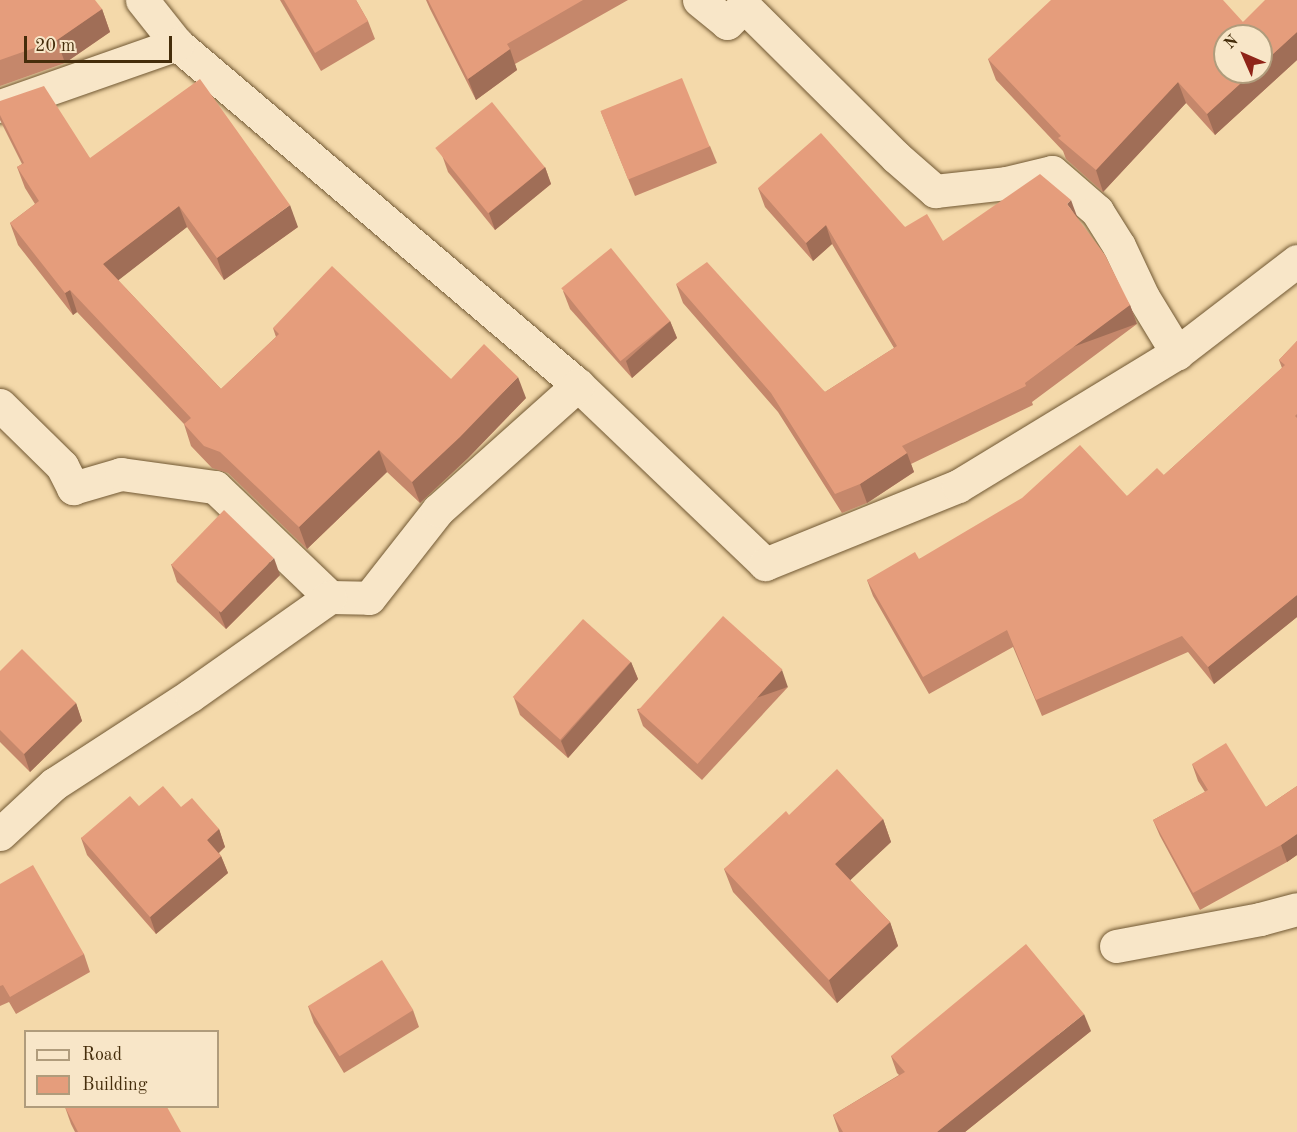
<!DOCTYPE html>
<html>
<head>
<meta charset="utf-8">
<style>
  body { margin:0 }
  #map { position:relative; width:1297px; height:1132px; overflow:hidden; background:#f4d9aa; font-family:"Old Standard TT",serif }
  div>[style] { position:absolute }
  .roads { filter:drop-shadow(0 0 2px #715833) drop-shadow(0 0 2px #715833) }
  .minor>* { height:33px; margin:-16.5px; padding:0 16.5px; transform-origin:16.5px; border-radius:16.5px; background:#f8e6c8 }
  .wall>* { inset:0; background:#c5876b }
  .shaded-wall>* { inset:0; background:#a06e57; transform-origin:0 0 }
  .building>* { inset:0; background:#e59d7c; transform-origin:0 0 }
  span { translate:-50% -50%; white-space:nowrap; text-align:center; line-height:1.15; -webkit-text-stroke:6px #f8e6c8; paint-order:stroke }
  .legend { position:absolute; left:24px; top:1030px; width:195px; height:78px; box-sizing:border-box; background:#f8e6c8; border:2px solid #b09c7c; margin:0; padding:8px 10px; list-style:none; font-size:18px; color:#452d0b }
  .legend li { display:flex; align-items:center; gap:12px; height:30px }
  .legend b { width:30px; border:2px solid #b09c7c }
  .north { position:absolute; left:1213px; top:24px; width:60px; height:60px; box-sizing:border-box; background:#f8e6c8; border:2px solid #b09c7c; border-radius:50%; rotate:315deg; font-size:16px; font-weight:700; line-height:24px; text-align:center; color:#452d0b }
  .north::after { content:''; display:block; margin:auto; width:21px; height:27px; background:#8f2418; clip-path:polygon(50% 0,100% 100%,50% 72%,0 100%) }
  .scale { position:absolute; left:24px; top:36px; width:148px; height:27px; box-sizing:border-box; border:3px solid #452d0b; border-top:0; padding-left:8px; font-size:18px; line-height:21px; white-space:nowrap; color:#452d0b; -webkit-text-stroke:4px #f8e6c8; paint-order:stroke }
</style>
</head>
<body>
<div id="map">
  <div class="roads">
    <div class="minor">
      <i style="left:142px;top:0;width:56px;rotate:51.5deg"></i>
      <i style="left:177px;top:44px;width:526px;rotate:40.38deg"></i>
      <i style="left:578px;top:385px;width:259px;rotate:43.7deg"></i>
      <i style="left:765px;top:564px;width:208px;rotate:-22deg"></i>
      <i style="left:958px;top:486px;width:256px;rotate:-31.3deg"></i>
      <i style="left:1177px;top:353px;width:151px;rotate:-37.5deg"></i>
      <i style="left:699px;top:0;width:36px;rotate:39deg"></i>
      <i style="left:727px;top:23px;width:24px;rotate:-45deg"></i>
      <i style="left:744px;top:6px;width:214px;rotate:44.8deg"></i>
      <i style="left:896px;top:157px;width:52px;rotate:41.1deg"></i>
      <i style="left:935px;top:191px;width:71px;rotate:-6.4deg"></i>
      <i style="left:1006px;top:183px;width:47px;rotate:-13.4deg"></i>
      <i style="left:1052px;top:172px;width:60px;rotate:40.9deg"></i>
      <i style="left:1097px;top:211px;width:41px;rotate:57.8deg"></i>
      <i style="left:1119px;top:246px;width:56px;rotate:64.8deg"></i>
      <i style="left:1143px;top:297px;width:66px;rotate:58.7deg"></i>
      <i style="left:0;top:106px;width:188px;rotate:-19.3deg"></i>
      <i style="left:0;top:405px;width:87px;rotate:44.5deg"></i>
      <i style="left:62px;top:466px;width:25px;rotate:63deg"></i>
      <i style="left:73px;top:488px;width:50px;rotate:-16.3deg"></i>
      <i style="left:121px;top:474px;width:95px;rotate:7.9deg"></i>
      <i style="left:215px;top:487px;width:159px;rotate:43.7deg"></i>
      <i style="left:330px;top:597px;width:39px;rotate:1deg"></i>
      <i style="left:369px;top:598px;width:112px;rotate:-51.9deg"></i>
      <i style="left:438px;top:510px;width:188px;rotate:-41.8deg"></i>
      <i style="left:0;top:834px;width:74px;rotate:-42.8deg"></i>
      <i style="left:54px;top:784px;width:163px;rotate:-33deg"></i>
      <i style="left:191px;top:695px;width:170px;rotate:-35.2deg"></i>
      <i style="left:1116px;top:946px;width:147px;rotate:-10.6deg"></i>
      <i style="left:1260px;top:919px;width:38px;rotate:-15deg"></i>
    </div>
  </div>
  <div class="wall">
    <i style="clip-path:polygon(0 0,102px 9px,110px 32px,65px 63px,0 86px)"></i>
    <i style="clip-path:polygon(280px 0,356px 0,368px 21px,375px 39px,321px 71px)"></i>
    <i style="clip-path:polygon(426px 0,628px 0,515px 64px,517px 70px,476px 100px,430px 9px)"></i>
    <i style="clip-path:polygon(1297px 0,1297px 60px,1215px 135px,1186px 103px,1103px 192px,1066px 159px,1063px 151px,996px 80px,988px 59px,1243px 22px)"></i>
    <i style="clip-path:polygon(0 101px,90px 158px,298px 227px,224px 280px,187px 227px,118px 280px,221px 389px,276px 337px,273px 328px,451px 379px,526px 398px,468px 458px,420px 503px,387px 472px,307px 549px,228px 473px,212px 468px,191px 446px,184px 424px,77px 312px,73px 315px,18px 245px,10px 223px,35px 204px,25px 188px,17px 167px,22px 164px,0 120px)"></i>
    <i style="clip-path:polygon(601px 112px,710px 146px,717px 163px,635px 196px)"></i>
    <i style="clip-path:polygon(442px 155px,545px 167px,551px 184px,495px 230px,448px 172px)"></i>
    <i style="clip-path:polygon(758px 188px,905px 227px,943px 241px,1077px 218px,1130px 305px,1137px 324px,1032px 402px,1033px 405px,911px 464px,914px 472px,867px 503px,842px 513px,778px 412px,683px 303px,676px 284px,825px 392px,894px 348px,832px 244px,813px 261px,765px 207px)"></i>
    <i style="clip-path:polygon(563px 291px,670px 321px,677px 338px,632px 378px,570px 309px)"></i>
    <i style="clip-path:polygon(1297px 341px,1297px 617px,1214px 684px,1188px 652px,1042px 716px,1013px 647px,929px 694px,873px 596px,867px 580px,919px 559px,1127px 496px,1164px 475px,1282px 368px,1279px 360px)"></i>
    <i style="clip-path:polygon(171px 564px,280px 575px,226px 629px,177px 582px)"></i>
    <i style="clip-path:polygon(631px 662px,638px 679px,568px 758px,520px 715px,514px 698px)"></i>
    <i style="clip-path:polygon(0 671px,76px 703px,82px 721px,30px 772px,0 742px)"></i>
    <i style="clip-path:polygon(788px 687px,702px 780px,643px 726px,637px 709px)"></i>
    <i style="clip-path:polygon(1192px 764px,1266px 807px,1297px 786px,1297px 855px,1287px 862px,1200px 910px,1160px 836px,1153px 820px,1205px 792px,1198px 781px)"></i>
    <i style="clip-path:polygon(139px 806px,181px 807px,219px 829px,225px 847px,219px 853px,221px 856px,228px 873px,156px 934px,87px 855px,81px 838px)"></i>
    <i style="clip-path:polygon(789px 815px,883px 819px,891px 842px,850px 880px,890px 922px,898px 946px,837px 1003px,733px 892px,724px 869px)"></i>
    <i style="clip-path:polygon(0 884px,84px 954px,90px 972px,16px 1014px,9px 1002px,0 1006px)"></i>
    <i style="clip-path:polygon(308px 1006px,413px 1010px,419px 1027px,344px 1073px,314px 1023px)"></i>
    <i style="clip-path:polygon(1091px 1031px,965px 1132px,839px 1132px,833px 1115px,899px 1075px,897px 1073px,891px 1056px)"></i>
    <i style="clip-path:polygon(65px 1107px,181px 1132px,75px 1132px,71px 1124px)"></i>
  </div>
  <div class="shaded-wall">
    <i style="clip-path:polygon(102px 9px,110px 32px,65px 63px,57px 40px)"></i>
    <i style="clip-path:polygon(1297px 32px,1297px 60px,1215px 135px,1207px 114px,1253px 72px,1261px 72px,1261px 65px)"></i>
    <i style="clip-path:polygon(510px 49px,517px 70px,476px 100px,468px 79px)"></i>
    <i style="clip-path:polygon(1178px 82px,1186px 103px,1103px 192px,1096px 170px)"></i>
    <i style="clip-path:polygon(545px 167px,551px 184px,495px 230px,489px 213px)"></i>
    <i style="clip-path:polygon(1071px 200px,1078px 219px,1067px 204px)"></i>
    <i style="clip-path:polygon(290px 205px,298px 227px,224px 280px,217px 258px)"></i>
    <i style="clip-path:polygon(179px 206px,187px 227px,111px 286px,103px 264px)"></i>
    <i style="clip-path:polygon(826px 225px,832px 244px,813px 261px,806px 243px)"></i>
    <i style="clip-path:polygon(70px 290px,77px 312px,73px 315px,65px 293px)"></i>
    <i style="left:1130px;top:305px;width:20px;height:131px;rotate:70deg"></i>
    <i style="clip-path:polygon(670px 321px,677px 338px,632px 378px,626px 361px)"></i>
    <i style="clip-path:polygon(518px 377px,526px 398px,468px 458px,420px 503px,412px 482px)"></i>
    <i style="clip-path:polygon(379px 450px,387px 472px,307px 549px,299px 527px)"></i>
    <i style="clip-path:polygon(907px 453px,914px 472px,867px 503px,860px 484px)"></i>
    <i style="clip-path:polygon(274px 558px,280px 575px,226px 629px,219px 612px)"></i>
    <i style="clip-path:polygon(1297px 595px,1297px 617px,1214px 684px,1208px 667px)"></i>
    <i style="clip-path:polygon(631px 662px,638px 679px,568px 758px,561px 741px)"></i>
    <i style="left:782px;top:670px;width:18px;height:127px;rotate:71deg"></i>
    <i style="clip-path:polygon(76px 703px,82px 721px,30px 772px,24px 754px)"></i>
    <i style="clip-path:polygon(883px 819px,891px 842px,843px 887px,835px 864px)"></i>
    <i style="clip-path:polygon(219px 829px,225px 847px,214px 857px,207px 840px)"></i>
    <i style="clip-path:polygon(1297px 834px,1297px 855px,1287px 862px,1281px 845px)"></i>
    <i style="clip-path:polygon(221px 856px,228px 873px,156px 934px,150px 917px)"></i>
    <i style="clip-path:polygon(890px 922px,898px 946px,837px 1003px,829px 980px)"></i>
    <i style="clip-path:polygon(1084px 1014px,1091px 1031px,965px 1132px,937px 1132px)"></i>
  </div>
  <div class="building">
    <i style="clip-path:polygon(0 0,95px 0,102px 9px,57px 40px,0 60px)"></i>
    <i style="clip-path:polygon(284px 0,356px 0,368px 21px,315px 53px)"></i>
    <i style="clip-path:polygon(428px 0,583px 0,507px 44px,510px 49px,468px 79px)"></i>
    <i style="clip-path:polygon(1051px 0,1223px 0,1243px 22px,1265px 0,1297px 0,1297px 32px,1261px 65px,1261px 36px,1225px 36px,1225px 72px,1253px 72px,1207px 114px,1178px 82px,1096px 170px,1058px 138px,1061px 136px,988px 59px)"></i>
    <i style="left:682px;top:78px;width:74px;height:88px;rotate:68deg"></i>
    <i style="clip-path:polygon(200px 79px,290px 205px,217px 258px,179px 206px,103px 264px,221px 389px,279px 334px,273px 328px,332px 266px,451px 379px,484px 344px,518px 377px,460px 437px,412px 482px,379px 450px,299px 527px,220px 452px,204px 446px,184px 424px,191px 418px,70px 290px,65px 293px,10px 223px,39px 201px,17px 167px,24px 163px,0 115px,0 101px,44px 86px,90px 158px)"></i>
    <i style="left:492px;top:102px;width:84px;height:73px;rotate:51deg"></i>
    <i style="clip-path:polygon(821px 133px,905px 227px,927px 214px,943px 241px,1040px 174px,1071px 200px,1067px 204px,1105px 255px,1130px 305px,1025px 383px,1026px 386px,902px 446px,907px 453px,860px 484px,835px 494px,771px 393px,676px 284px,707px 262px,825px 392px,897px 346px,826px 225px,806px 243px,758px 188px)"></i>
    <i style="left:611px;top:248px;width:94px;height:64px;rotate:51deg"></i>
    <i style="clip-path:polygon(1297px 341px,1297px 414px,1295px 416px,1297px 418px,1297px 595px,1208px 667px,1182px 636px,1036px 700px,1007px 630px,923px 677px,867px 580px,915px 552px,919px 559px,1022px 498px,1080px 445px,1127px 496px,1157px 468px,1164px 475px,1285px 365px,1279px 360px)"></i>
    <i style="left:224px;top:510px;width:69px;height:76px;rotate:44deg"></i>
    <i style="left:723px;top:616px;width:80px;height:127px;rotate:42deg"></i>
    <i style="left:583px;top:619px;width:64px;height:105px;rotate:42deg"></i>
    <i style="clip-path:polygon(22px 649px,76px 703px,24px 754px,0 730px,0 671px)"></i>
    <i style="clip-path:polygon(1226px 743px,1266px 807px,1297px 786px,1297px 834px,1281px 845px,1193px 893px,1153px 820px,1208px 790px,1192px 764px)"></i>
    <i style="clip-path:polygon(837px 769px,883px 819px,835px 864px,890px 922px,829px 980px,724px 869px,786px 811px,789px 815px)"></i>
    <i style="clip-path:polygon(163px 786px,181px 807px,192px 798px,219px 829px,207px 840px,221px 856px,150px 917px,81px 838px,130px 796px,139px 806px)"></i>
    <i style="clip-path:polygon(33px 865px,84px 954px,10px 997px,3px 985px,0 986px,0 884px)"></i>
    <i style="clip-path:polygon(1026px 944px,1084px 1014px,937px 1132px,843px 1132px,833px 1115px,905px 1072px,891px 1056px)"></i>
    <i style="left:382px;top:960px;width:59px;height:87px;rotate:58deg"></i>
    <i style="clip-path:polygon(65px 1107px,167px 1107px,181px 1132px,78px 1132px)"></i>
  </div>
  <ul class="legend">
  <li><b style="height:8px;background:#f8e6c8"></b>Road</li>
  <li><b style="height:16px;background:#e59d7c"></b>Building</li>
  </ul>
  <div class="north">N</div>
  <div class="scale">20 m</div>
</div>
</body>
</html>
